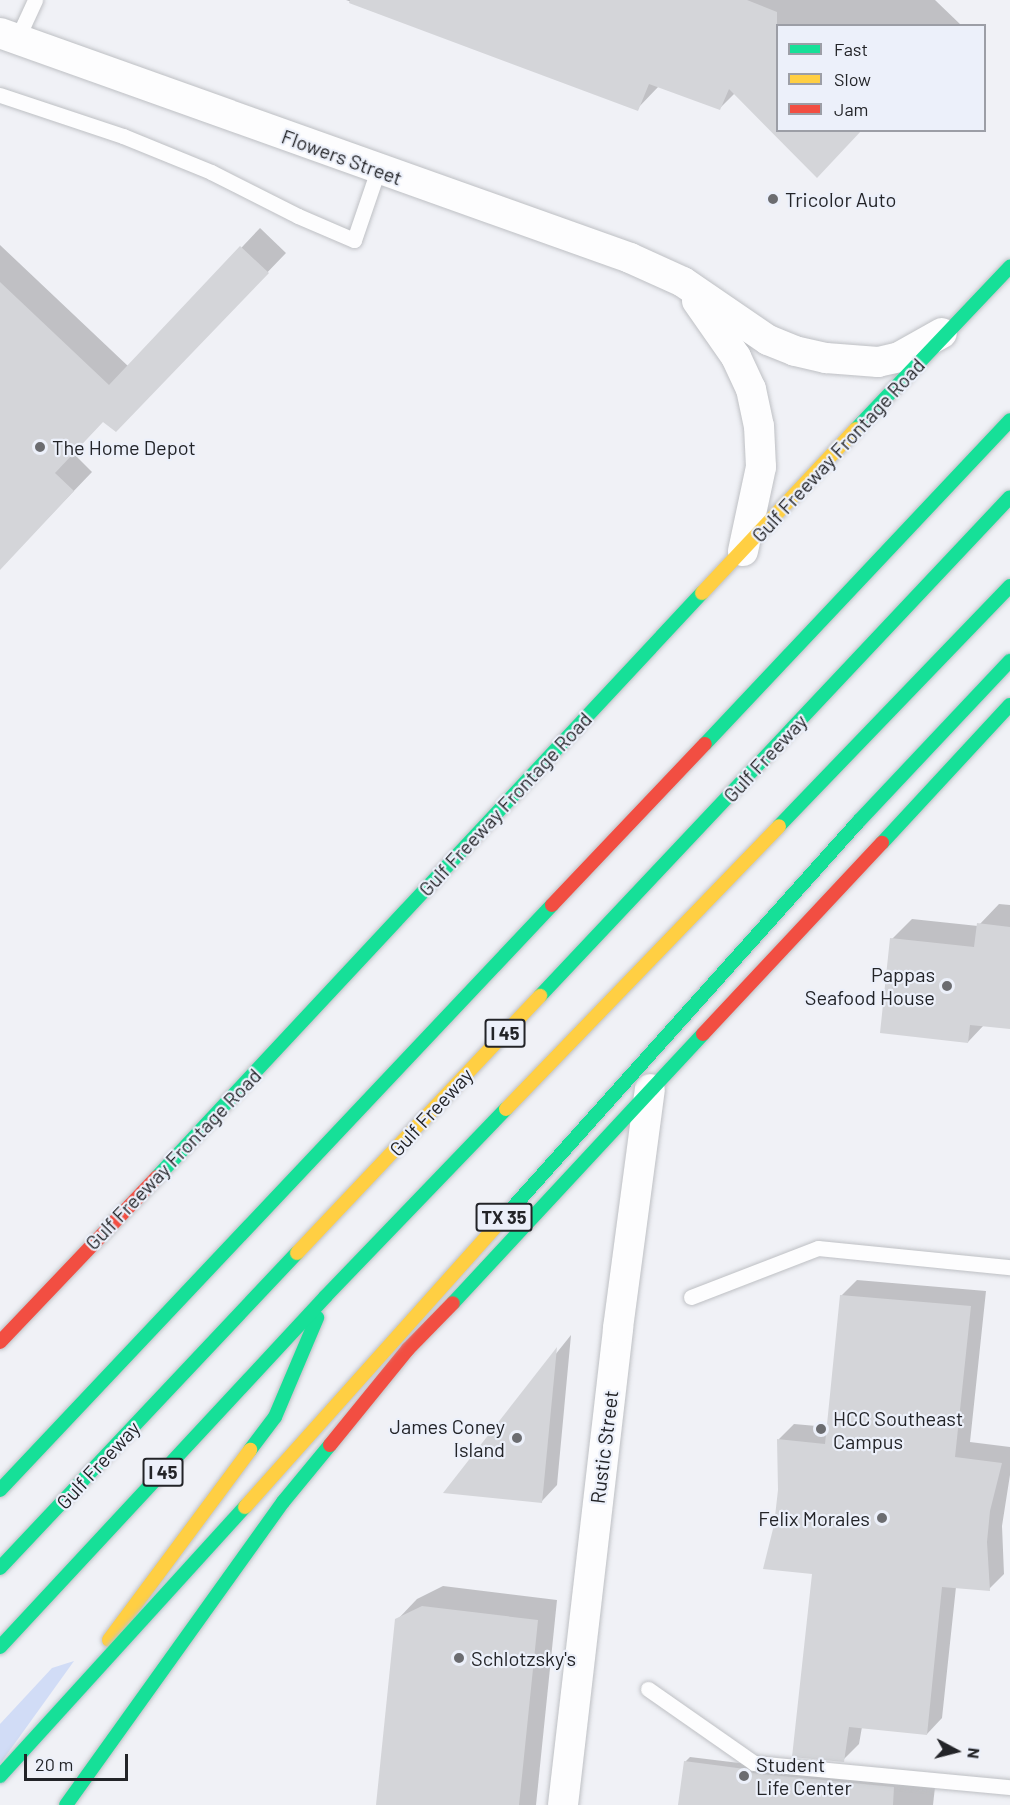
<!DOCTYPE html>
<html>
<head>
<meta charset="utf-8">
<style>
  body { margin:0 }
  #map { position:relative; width:1010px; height:1805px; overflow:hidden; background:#f0f1f6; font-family:Barlow,sans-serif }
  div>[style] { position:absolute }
  .green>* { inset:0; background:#d1dcf6 }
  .shadow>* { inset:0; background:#0003 }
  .building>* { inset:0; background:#d4d5d9 }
  .roads { filter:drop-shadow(0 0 2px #bec0c4) drop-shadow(0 0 2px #bec0c4) }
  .lane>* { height:15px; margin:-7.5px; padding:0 7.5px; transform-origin:7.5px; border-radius:7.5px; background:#fdfdfe }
  .street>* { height:30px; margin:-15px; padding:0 15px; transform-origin:15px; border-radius:15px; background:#fdfdfe }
  .fast>* { height:14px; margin:-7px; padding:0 7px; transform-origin:7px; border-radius:7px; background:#16e098 }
  .slow>* { height:14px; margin:-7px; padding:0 7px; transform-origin:7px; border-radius:7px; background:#ffcf43 }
  .jam>* { height:14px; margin:-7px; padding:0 7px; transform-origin:7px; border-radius:7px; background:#f24e42 }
  .bridges { filter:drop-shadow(0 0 2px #bcc0c8) drop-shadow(0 0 2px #bcc0c8) }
  .fast-bridge>* { height:14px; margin:-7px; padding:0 7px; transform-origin:7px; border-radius:7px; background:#16e098 }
  .slow-bridge>* { height:14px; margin:-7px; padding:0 7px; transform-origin:7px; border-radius:7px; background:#ffcf43 }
  .dots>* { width:16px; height:16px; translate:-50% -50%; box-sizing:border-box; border:3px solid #ecf0fa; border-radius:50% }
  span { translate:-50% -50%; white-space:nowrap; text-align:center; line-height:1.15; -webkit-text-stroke:4.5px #ecf0fa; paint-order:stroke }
  .shield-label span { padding:2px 4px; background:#ecf0fa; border:2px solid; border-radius:4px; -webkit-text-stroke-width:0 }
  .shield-label { font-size:18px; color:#232428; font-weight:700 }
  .street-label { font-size:20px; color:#232428 }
  .poi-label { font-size:20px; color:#232428 }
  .left { translate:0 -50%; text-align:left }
  .right { translate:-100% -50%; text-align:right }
  .legend { position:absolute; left:776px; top:24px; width:210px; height:108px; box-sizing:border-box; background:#ecf0fa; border:2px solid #9c9ea6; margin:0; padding:8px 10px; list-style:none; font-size:18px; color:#232428 }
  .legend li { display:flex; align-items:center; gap:12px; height:30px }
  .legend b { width:30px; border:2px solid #9c9ea6 }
  .north { position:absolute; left:926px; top:1721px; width:60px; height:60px; -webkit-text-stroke:4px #ecf0fa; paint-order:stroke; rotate:97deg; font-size:16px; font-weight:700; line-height:24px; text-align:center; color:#232428 }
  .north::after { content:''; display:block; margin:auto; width:21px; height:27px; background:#232428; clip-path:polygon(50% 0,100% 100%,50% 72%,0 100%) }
  .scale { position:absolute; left:24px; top:1754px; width:104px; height:27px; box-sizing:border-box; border:3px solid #232428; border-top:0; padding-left:8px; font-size:18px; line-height:21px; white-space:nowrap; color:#232428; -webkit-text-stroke:4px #ecf0fa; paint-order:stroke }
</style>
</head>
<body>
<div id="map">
  <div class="green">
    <i style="clip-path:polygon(74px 1661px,0 1764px,0 1724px,52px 1668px)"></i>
  </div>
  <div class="shadow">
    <i style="clip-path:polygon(346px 0,935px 0,961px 25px,778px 26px,778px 130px,817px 175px,735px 93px,720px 108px,659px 86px,637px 109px)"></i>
    <i style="clip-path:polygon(260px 228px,286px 253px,134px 411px,104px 420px,73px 453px,92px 472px,0 568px,0 245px,129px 367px)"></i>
    <i style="clip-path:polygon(999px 904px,1010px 905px,1010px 1028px,984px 1025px,968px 1042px,892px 939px,912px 919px,978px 926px)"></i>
    <i style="clip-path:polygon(857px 1280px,986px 1291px,970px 1442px,1010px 1447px,1010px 1475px,1002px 1526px,1004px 1574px,989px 1589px,956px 1587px,942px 1718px,927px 1734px,862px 1727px,859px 1744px,843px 1760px,814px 1573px,775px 1525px,780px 1490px,779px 1439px,794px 1424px,828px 1427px,841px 1296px)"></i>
    <i style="clip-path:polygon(571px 1335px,557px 1485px,542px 1501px,445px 1492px)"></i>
    <i style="clip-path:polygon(443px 1586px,557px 1600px,536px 1805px,377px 1805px,397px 1620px,417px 1599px)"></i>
    <i style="clip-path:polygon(690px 1757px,935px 1787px,933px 1805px,680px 1805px,685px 1762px)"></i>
  </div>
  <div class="building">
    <i style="clip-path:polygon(350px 0,747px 0,777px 12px,777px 130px,862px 130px,817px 178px,729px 89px,720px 110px,649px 84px,638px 111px,349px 3px)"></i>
    <i style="clip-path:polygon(240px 246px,269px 273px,116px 432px,103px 422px,55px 473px,74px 491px,0 570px,0 282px,109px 385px)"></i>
    <i style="clip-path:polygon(977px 923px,1010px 927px,1010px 1029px,970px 1025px,968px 1043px,880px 1033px,890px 938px,974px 947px)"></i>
    <i style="clip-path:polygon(840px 1295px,971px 1306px,955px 1457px,1002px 1463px,990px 1511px,987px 1542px,990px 1591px,942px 1587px,927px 1735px,849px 1727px,844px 1762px,792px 1757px,812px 1574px,763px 1569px,774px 1525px,778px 1490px,777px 1439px,825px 1444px)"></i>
    <i style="clip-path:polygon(557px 1347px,542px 1503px,443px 1493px)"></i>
    <i style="clip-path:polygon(422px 1606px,538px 1620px,519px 1805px,376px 1805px,395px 1619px)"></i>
    <i style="clip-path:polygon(684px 1761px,745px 1769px,753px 1773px,894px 1787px,893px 1805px,678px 1805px)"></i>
  </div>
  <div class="roads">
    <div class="lane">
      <i style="left:17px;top:39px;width:43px;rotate:-65.2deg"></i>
      <i style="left:0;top:95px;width:130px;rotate:18.4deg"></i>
      <i style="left:123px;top:136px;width:95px;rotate:22.2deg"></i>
      <i style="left:211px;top:172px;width:97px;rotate:26.8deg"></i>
      <i style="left:298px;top:216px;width:61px;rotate:23.2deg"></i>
      <i style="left:354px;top:240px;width:74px;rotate:-71.1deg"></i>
      <i style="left:691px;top:1297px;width:136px;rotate:-21.1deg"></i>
      <i style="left:818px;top:1248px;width:193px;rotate:5.7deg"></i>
      <i style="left:648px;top:1689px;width:129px;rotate:34.9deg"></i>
      <i style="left:754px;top:1763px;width:257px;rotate:5.4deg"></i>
    </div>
    <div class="street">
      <i style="left:0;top:33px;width:669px;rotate:19.65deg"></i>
      <i style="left:630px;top:258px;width:58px;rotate:24.4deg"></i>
      <i style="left:683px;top:282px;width:103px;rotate:34.3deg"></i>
      <i style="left:768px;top:340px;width:29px;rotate:22deg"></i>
      <i style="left:795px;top:351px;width:32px;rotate:13deg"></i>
      <i style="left:826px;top:358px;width:52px;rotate:4.4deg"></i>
      <i style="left:878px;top:362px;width:22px;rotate:-13deg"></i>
      <i style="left:899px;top:357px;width:49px;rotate:-29.2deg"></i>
      <i style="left:697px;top:301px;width:68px;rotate:55.1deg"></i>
      <i style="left:736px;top:357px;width:35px;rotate:65deg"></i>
      <i style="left:751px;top:389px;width:38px;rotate:78deg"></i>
      <i style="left:759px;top:426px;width:41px;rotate:87.2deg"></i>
      <i style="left:761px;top:467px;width:86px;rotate:102.1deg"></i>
      <i style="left:563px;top:1805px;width:480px;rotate:-83.4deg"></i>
      <i style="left:618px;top:1328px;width:241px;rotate:-82.4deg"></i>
    </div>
    <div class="fast">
      <i style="left:856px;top:429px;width:224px;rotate:-46.5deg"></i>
      <i style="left:705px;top:744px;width:445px;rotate:-46.7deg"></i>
      <i style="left:779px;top:826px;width:333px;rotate:-46.1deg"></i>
      <i style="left:882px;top:843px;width:188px;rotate:-47.2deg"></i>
      <i style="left:540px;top:996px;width:685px;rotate:-46.71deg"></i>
      <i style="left:157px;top:1177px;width:799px;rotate:-46.98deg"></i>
      <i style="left:453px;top:1303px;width:367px;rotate:-47.1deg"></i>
      <i style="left:250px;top:1450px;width:41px;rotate:-52.9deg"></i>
      <i style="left:275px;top:1417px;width:108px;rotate:-67deg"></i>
      <i style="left:0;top:1490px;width:804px;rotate:-46.66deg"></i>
      <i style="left:0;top:1568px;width:433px;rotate:-46.7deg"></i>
      <i style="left:0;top:1647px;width:478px;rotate:-47.1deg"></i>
      <i style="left:325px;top:1297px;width:261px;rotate:-46.1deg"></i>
      <i style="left:66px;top:1805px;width:373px;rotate:-54.4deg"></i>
      <i style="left:283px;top:1502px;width:74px;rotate:-50.5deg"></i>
    </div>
    <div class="slow">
      <i style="left:702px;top:593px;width:225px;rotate:-46.8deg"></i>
      <i style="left:506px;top:1109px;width:393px;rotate:-46deg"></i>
      <i style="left:297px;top:1253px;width:354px;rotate:-46.6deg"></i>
      <i style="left:109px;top:1640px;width:237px;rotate:-53.4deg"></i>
    </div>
    <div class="jam">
      <i style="left:552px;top:905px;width:222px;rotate:-46.5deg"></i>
      <i style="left:703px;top:1034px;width:262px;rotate:-46.9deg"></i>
      <i style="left:0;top:1342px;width:228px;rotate:-46.4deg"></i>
      <i style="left:330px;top:1445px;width:124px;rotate:-50.9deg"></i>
      <i style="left:408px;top:1349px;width:64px;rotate:-45.6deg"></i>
    </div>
  </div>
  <div class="bridges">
    <div class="fast-bridge">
      <i style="left:498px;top:1224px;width:541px;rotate:-48.15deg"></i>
      <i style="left:859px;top:821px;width:220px;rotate:-46.7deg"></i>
      <i style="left:0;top:1776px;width:364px;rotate:-47.7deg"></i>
    </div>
    <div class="slow-bridge">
      <i style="left:245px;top:1507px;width:380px;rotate:-48.2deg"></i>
    </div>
  </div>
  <div class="dots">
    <i style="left:773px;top:199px;background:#6b6c70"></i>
    <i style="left:40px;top:447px;background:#6b6c70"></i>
    <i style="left:947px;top:986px;background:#6b6c70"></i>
    <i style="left:821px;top:1429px;background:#6b6c70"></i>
    <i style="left:517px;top:1438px;background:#6b6c70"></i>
    <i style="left:882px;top:1518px;background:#6b6c70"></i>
    <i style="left:459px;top:1658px;background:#6b6c70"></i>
    <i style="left:744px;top:1776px;background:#6b6c70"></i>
  </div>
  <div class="shield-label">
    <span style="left:505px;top:1033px">I 45</span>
    <span style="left:504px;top:1217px">TX 35</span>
    <span style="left:163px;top:1472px">I 45</span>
  </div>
  <div class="street-label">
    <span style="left:342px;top:157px;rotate:20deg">Flowers Street</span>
    <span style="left:838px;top:450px;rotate:-47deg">Gulf Freeway Frontage Road</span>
    <span style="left:765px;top:758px;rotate:-47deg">Gulf Freeway</span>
    <span style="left:505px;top:804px;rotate:-47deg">Gulf Freeway Frontage Road</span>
    <span style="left:431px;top:1112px;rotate:-47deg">Gulf Freeway</span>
    <span style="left:173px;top:1159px;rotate:-46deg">Gulf Freeway Frontage Road</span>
    <span style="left:604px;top:1447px;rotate:-83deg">Rustic Street</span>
    <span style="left:98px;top:1465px;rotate:-47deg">Gulf Freeway</span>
  </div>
  <div class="poi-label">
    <span class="left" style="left:785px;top:199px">Tricolor Auto</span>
    <span class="left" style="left:52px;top:447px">The Home Depot</span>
    <span class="right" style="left:935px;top:986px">Pappas<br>Seafood House</span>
    <span class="left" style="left:833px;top:1430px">HCC Southeast<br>Campus</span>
    <span class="right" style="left:505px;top:1438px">James Coney<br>Island</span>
    <span class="right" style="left:870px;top:1518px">Felix Morales</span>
    <span class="left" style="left:471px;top:1658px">Schlotzsky's</span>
    <span class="left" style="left:756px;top:1776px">Student<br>Life Center</span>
  </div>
  <ul class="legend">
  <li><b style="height:8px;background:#16e098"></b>Fast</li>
  <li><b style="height:8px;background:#ffcf43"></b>Slow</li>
  <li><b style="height:8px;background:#f24e42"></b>Jam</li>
  </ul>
  <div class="north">N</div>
  <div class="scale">20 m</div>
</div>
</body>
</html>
